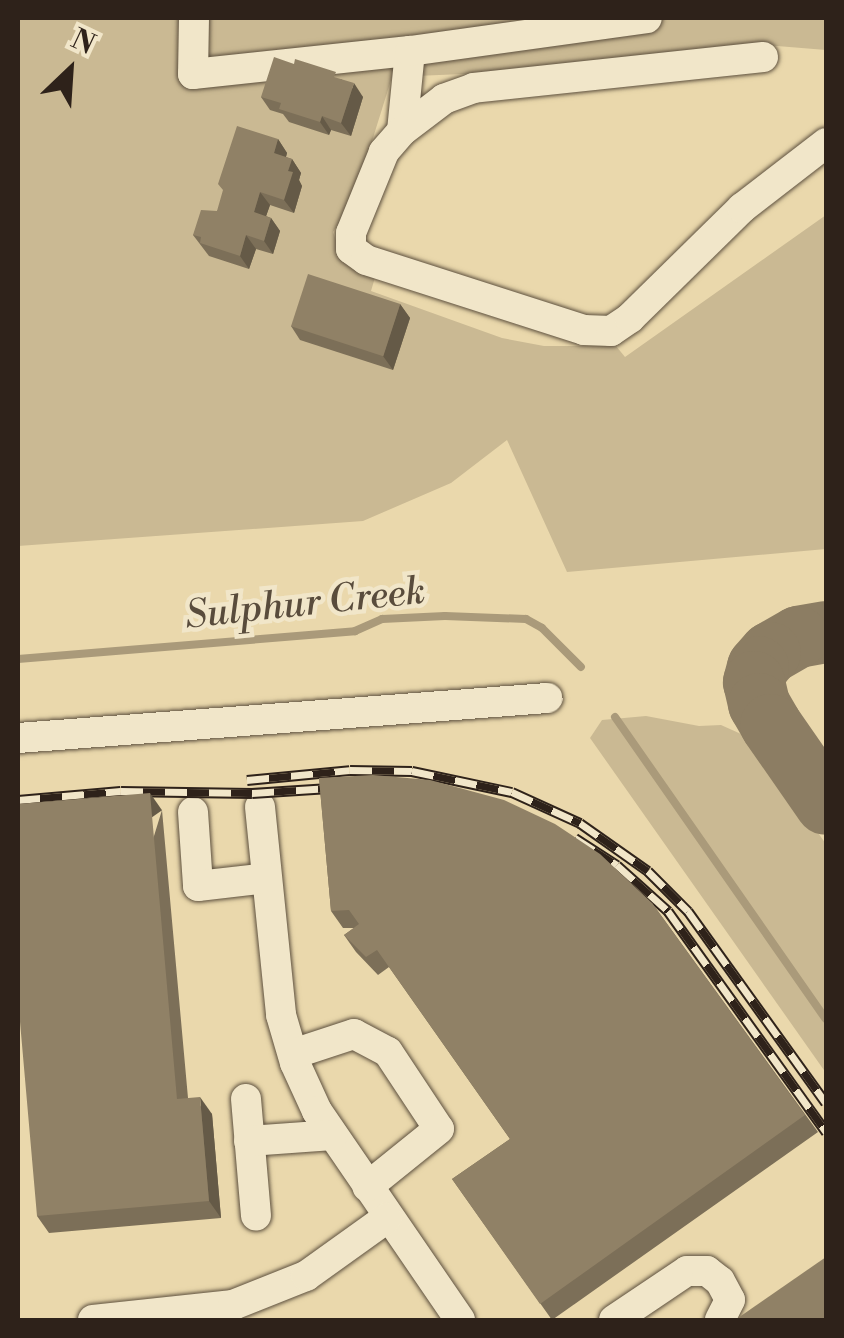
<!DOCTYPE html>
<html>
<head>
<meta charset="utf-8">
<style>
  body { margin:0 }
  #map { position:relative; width:844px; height:1338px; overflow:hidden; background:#ead8ac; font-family:"Libre Bodoni",serif }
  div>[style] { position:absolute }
  .green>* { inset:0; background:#cab993 }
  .stream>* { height:8px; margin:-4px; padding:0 4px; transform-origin:4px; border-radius:4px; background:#aa9a7a }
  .taxiway>* { height:62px; margin:-31px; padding:0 31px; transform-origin:31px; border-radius:31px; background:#8c7d63 }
  .roads { filter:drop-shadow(0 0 2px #5d503e) drop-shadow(0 0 2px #5d503e) }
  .minor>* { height:30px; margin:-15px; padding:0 15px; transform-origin:15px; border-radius:15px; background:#f1e6c9 }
  .rail>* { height:11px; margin-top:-5.5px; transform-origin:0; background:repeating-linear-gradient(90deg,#f1e6c9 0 22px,#2e221a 0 44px); box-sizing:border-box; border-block:2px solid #2e221a }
  .wall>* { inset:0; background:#7c6f58 }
  .shaded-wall>* { inset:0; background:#655a47; transform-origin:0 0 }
  .building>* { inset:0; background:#908166; transform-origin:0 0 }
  span { translate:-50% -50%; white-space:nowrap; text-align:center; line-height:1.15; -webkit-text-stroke:9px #f1e6c9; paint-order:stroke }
  .water-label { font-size:38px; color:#594c3c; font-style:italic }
  .frame { position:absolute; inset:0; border:20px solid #2e221a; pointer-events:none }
  .north { position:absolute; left:20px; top:20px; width:100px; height:100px; -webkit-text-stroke:8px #f1e6c9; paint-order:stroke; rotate:25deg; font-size:28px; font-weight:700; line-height:40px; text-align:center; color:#2e221a }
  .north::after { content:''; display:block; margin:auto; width:35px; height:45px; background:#2e221a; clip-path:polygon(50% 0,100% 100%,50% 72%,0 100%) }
</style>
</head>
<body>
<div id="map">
  <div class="green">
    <i style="clip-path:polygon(18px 18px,826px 18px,826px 50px,765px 45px,531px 71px,392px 77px,353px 202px,333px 232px,341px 255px,376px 274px,371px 291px,502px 338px,544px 346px,616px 346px,625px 357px,826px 215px,826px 549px,567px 572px,507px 440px,451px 483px,363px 521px,18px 546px)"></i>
    <i style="clip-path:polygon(646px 716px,699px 726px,721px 725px,750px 738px,826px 844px,826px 1073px,590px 738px,602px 720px)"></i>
  </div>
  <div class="stream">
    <i style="left:18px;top:659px;width:338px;rotate:-4.7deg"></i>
    <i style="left:355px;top:631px;width:30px;rotate:-24deg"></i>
    <i style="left:382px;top:619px;width:63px;rotate:-2.7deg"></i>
    <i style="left:445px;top:616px;width:81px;rotate:2.1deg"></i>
    <i style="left:526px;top:619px;width:18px;rotate:29deg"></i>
    <i style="left:542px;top:628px;width:55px;rotate:45deg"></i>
    <i style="left:615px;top:717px;width:368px;rotate:55.1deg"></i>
  </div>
  <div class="taxiway">
    <i style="left:826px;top:632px;width:28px;rotate:170deg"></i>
    <i style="left:798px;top:637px;width:32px;rotate:150deg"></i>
    <i style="left:770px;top:653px;width:18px;rotate:131deg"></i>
    <i style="left:758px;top:667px;width:16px;rotate:105deg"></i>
    <i style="left:754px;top:682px;width:23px;rotate:77deg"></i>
    <i style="left:759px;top:704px;width:24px;rotate:60deg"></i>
    <i style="left:771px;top:725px;width:96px;rotate:55.2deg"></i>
  </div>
  <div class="roads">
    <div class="minor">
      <i style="left:194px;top:18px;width:56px;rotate:91deg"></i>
      <i style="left:193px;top:74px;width:218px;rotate:-6.1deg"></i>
      <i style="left:410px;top:51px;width:80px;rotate:95.7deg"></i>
      <i style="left:410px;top:51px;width:239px;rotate:-7.9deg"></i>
      <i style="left:763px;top:57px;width:291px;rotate:173.9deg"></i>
      <i style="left:474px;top:88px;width:32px;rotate:160deg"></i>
      <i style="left:444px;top:99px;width:53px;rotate:142.7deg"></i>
      <i style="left:402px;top:131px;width:28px;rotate:131deg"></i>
      <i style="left:384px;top:152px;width:87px;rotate:112.2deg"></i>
      <i style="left:351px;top:233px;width:16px;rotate:90deg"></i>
      <i style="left:351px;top:249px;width:19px;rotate:36deg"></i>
      <i style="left:366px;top:260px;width:229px;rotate:17.8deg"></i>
      <i style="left:584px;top:330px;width:27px;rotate:2deg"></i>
      <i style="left:611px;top:331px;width:23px;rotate:-34deg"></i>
      <i style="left:630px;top:318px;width:157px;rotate:-44.5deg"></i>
      <i style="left:742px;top:208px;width:106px;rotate:-37.7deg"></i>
      <i style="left:18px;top:738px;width:531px;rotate:-4.32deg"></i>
      <i style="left:260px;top:807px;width:209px;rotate:84.2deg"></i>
      <i style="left:281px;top:1015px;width:50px;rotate:73.7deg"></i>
      <i style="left:295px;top:1063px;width:53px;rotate:65.4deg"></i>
      <i style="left:317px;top:1111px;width:253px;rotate:55.6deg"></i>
      <i style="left:193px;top:812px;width:74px;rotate:86.1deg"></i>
      <i style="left:198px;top:886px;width:69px;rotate:-6.6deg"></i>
      <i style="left:293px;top:1054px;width:64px;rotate:-18.2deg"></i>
      <i style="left:354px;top:1034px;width:38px;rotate:28deg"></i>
      <i style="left:388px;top:1052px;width:92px;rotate:56.5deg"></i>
      <i style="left:439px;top:1129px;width:92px;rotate:141.1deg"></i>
      <i style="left:246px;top:1099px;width:117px;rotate:85.1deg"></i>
      <i style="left:249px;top:1141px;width:84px;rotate:-4.1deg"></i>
      <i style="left:93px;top:1320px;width:141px;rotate:-6.1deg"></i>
      <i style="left:233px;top:1305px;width:79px;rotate:-21.7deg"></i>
      <i style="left:306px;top:1276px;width:100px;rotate:-35.6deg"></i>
      <i style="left:614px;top:1320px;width:88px;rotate:-33.9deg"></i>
      <i style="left:687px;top:1271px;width:20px"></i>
      <i style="left:707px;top:1271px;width:16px;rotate:38deg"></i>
      <i style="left:720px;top:1281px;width:21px;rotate:62deg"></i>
      <i style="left:730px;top:1300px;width:22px;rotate:117deg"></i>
    </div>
  </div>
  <div class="rail">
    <i style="left:247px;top:780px;width:103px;rotate:-5.5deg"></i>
    <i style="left:350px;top:770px;width:62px;rotate:0.9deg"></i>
    <i style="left:412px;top:771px;width:102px;rotate:11.9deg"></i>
    <i style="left:512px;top:792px;width:75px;rotate:24.5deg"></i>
    <i style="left:580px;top:823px;width:83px;rotate:35.2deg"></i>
    <i style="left:648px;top:871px;width:57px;rotate:45deg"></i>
    <i style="left:688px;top:911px;width:236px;rotate:54.3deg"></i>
    <i style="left:18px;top:800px;width:103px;rotate:-5deg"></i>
    <i style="left:121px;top:791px;width:131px;rotate:0.9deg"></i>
    <i style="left:252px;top:793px;width:93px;rotate:-3.7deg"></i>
    <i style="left:575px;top:838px;width:50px;rotate:32.7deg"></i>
    <i style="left:617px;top:865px;width:69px;rotate:42deg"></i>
    <i style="left:668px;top:911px;width:272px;rotate:54.4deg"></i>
  </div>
  <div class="wall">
    <i style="clip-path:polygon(341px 79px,363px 97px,351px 136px,331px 130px,329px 135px,289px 122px,283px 114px,270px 110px,261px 97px)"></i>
    <i style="clip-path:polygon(278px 139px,287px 153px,286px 157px,292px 159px,301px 173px,299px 180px,302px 186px,294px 213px,270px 205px,266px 216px,271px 218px,280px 231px,273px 254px,256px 249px,249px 269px,209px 256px,193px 235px,217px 211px)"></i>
    <i style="clip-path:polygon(400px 304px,410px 318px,393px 370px,300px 340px,291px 326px)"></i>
    <i style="clip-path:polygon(319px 778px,652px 903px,818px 1132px,552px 1320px,452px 1179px,510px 1139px,389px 967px,378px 975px,356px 952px,344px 935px,354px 928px,343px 928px,331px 911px)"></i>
    <i style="clip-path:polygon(162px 810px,188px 1098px,212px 1114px,221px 1218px,49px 1233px,37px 1216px)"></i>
  </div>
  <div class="shaded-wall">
    <i style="clip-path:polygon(354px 83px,363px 97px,351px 136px,341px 123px)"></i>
    <i style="clip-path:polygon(322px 116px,331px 130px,329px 135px,320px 122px)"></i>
    <i style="clip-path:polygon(278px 139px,287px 153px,283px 167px,274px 153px)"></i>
    <i style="clip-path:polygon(292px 159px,301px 173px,299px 180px,302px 186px,294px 213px,284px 200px,288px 171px)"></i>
    <i style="clip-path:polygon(260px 192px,270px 205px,263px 225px,254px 212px)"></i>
    <i style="clip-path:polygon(271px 218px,280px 231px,273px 254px,264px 241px)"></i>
    <i style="clip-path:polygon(246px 235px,256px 249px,249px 269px,240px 256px)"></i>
    <i style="clip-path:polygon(400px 304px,410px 318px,393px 370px,383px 356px)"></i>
    <i style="left:150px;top:793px;width:21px;height:307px;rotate:55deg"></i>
    <i style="clip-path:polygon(200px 1097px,212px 1114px,221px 1218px,209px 1201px)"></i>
  </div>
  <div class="building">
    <i style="clip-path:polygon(274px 57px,294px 64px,295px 59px,336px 72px,334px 77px,354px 83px,341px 123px,322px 116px,320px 122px,279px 109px,281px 103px,261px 97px)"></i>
    <i style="clip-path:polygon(237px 126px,278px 139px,274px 153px,292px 159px,288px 171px,293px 172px,284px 200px,260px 192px,254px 212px,271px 218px,264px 241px,246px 235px,240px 256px,200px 243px,201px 237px,193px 235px,201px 210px,217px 211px,223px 190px,218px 184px)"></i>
    <i style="left:308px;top:274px;width:97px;height:55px;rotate:18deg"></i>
    <i style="clip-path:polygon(373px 775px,430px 780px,504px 800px,555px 824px,600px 854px,652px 903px,805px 1115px,540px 1304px,452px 1179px,510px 1139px,377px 950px,366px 957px,344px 935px,359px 924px,349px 910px,331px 911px,319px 778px)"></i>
    <i style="clip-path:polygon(150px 793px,177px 1099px,200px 1097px,209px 1201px,37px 1216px,18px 999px,18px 804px)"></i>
    <i style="clip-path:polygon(826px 1257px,826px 1320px,735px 1320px)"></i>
  </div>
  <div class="water-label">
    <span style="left:305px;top:604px;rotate:-6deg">Sulphur Creek</span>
  </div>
  <div class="frame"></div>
  <div class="north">N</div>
</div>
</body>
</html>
